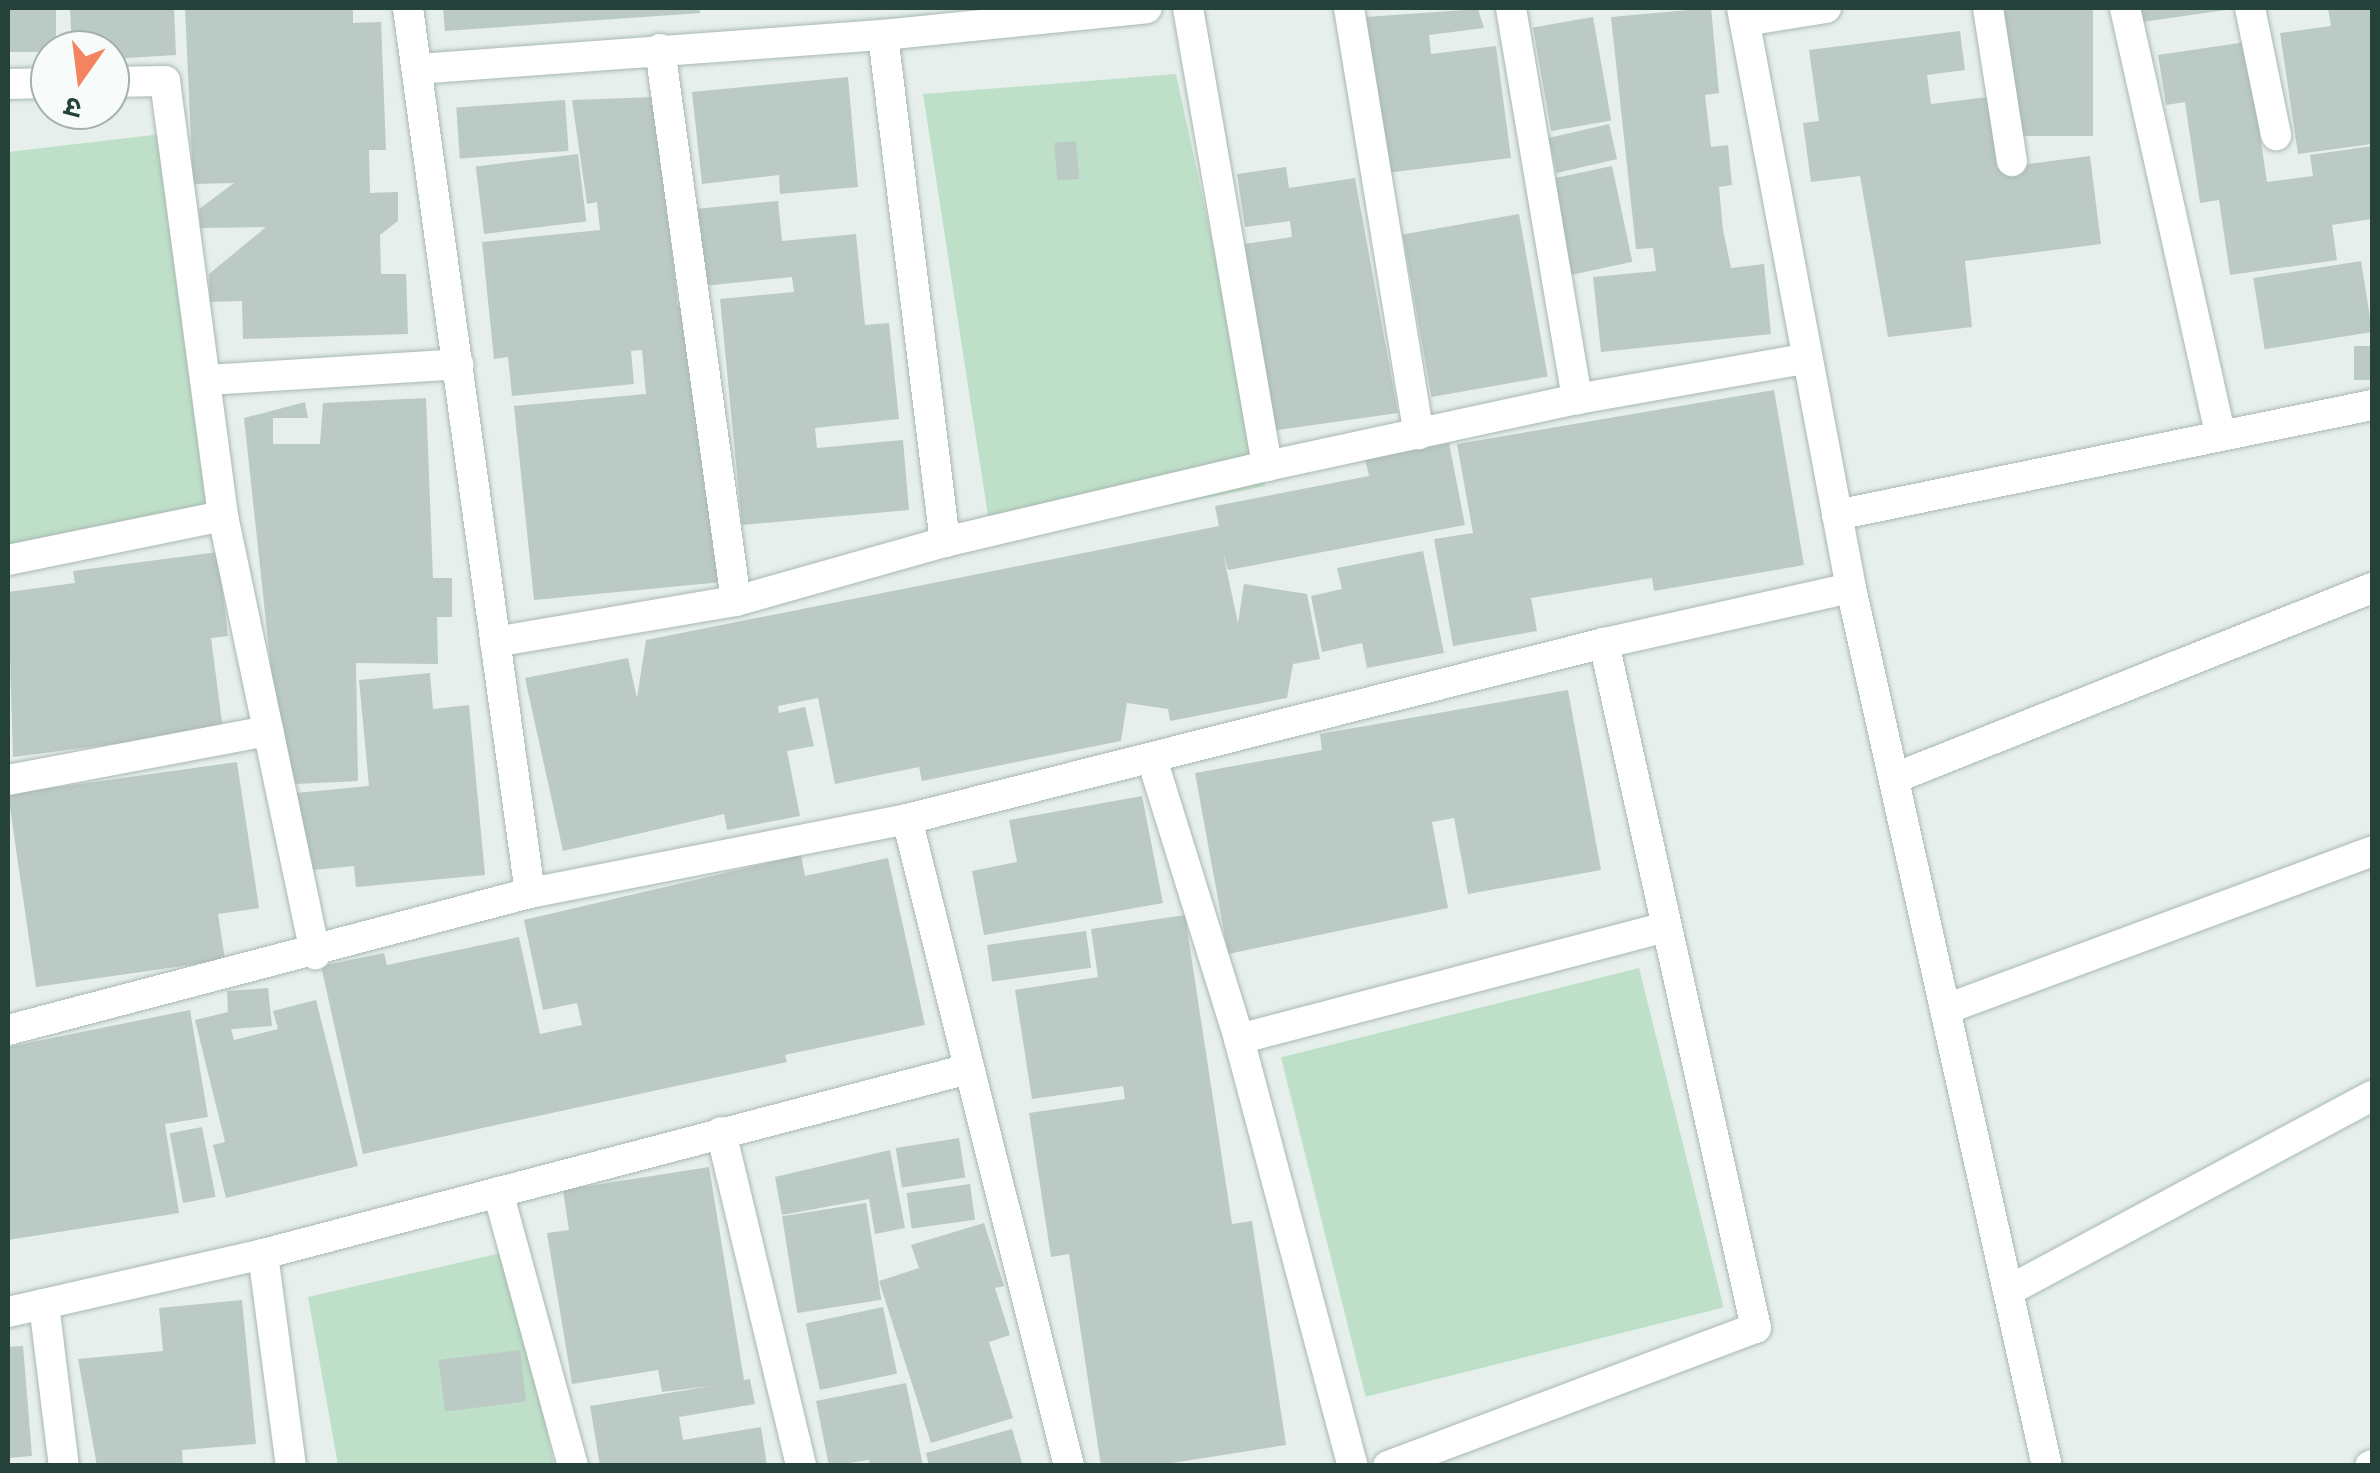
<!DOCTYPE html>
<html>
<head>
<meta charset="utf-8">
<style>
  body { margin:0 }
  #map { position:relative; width:2380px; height:1473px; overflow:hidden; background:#e6efeb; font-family:Signika,"Noto Sans Devanagari",sans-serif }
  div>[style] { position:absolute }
  .green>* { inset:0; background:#bfe0c8; transform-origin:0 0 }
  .building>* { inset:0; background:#bbcac4; transform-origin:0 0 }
  .roads { filter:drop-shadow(0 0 2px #a8b8b2) drop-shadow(0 0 2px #a8b8b2) }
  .street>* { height:30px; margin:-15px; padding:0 15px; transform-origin:15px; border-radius:15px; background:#fff }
  .secondary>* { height:30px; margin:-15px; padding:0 15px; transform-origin:15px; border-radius:15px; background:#fff }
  span { translate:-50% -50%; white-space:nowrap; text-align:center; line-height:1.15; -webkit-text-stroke:8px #f7fbf9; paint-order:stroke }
  .frame { position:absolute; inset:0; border:10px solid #24423a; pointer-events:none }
  .north { position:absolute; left:30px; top:30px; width:100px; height:100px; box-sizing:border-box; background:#f7fbf9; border:2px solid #a3b1ad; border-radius:50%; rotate:194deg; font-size:28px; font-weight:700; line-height:40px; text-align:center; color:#24423a }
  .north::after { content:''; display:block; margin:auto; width:35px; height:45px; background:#f4845f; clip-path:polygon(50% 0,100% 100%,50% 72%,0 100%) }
</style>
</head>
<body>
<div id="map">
  <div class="green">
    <i style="clip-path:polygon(1176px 74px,1265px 486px,992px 541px,923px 94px)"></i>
    <i style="clip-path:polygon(162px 134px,212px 523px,8px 558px,8px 152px)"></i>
    <i style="left:1639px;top:968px;width:350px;height:369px;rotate:76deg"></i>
    <i style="clip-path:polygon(510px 1251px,554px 1465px,338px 1465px,308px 1297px)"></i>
  </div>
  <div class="building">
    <i style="left:8px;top:8px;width:48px;height:44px"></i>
    <i style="clip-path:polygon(70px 8px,174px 8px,176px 55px,110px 59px,110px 50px,72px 50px)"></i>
    <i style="clip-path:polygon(185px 8px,353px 8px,353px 23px,381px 22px,386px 150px,369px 150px,370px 193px,398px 192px,398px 221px,380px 235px,381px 274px,406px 274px,408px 334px,243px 339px,242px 301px,210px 302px,209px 274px,266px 227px,200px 228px,199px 209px,234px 183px,193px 184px)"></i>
    <i style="clip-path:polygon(443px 8px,700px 8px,700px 13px,445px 31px)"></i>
    <i style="clip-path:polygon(1711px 8px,1719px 93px,1705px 95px,1711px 147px,1728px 145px,1732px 185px,1719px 187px,1723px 230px,1731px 268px,1764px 264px,1771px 334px,1601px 352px,1593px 277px,1656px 271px,1653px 248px,1636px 249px,1611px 17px)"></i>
    <i style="left:1998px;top:8px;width:95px;height:128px"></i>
    <i style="clip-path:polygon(2140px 8px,2225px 8px,2225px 10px,2143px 22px)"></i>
    <i style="clip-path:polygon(2328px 8px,2372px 8px,2372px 144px,2298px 154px,2280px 33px,2331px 26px)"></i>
    <i style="clip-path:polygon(1478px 9px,1484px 28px,1429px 35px,1431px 54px,1496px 46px,1511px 158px,1385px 173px,1366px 17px)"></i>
    <i style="left:1593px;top:17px;width:105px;height:61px;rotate:80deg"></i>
    <i style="clip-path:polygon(1960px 31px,1965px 70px,1927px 75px,1931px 104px,1988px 97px,1997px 168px,2090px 156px,2101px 244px,1965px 261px,1972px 327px,1888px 337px,1860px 176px,1811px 182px,1803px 123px,1819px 121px,1809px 50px)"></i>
    <i style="clip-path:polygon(2246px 42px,2267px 182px,2313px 176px,2310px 155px,2372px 146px,2372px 219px,2332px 225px,2337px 260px,2230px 275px,2219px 200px,2200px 203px,2185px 102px,2166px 105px,2158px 55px)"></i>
    <i style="clip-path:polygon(848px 77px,858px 187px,780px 194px,779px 175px,702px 184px,692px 92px)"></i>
    <i style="clip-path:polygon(656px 97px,678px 306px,686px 305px,722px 582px,534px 600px,514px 406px,646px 394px,642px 350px,631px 351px,634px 384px,512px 396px,508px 357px,494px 359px,482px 242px,600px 230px,597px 202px,587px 204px,572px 100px)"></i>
    <i style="left:565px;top:100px;width:51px;height:109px;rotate:86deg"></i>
    <i style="left:1609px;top:124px;width:36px;height:62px;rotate:77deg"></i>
    <i style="left:1076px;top:141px;width:38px;height:22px;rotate:85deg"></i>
    <i style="left:578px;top:154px;width:68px;height:103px;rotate:83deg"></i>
    <i style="left:1612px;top:166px;width:98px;height:63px;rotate:78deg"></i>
    <i style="clip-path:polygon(1286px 167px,1289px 188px,1355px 178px,1398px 413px,1271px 431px,1244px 244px,1292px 237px,1290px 221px,1245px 227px,1237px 174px)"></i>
    <i style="clip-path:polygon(778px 201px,782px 241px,856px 234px,865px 325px,889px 323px,899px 419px,815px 428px,817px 448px,903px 440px,909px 510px,742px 525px,720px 299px,794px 292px,792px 277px,703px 286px,695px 209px)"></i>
    <i style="left:1519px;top:214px;width:165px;height:118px;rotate:80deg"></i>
    <i style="left:2361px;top:261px;width:72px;height:109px;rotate:81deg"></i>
    <i style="left:2372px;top:346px;width:34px;height:18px;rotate:90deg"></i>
    <i style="clip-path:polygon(1774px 390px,1804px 565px,1654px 591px,1652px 578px,1531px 598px,1537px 631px,1453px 646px,1434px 539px,1473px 533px,1457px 444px)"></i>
    <i style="clip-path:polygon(426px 398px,433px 578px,452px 578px,452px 617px,437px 617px,438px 664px,356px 663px,358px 781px,295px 784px,272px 678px,244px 418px,305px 402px,308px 418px,273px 418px,273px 444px,320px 444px,323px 403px)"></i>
    <i style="clip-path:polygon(1449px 443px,1465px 525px,1228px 570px,1223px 553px,1238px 623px,1244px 584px,1307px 594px,1320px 659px,1293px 664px,1287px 698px,1170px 721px,1168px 709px,1127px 703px,1121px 741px,922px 781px,919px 767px,835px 784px,818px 698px,778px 706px,779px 713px,805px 707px,814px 746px,787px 751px,800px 816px,727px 830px,724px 814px,563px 851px,525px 678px,628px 658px,637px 698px,646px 640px,1219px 526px,1215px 506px,1369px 476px,1365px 459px)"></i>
    <i style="clip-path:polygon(1423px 551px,1444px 653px,1367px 668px,1362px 643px,1322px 652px,1311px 596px,1342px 589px,1337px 568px)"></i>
    <i style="clip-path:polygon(218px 552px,228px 636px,211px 638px,223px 730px,13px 757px,8px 592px,75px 583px,73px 571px)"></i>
    <i style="clip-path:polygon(430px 673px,433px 709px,469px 705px,485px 875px,356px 887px,354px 866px,303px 871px,296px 793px,369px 786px,359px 680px)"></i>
    <i style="clip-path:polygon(1568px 690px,1601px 870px,1468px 894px,1454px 818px,1432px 822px,1448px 908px,1228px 954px,1195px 773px,1322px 750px,1320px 734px)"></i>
    <i style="clip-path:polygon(237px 762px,259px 908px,218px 914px,225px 960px,36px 987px,8px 794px)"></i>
    <i style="clip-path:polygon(1142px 796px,1163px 903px,984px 935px,972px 871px,1017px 862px,1009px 820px)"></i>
    <i style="clip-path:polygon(801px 855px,805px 876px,888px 858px,925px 1025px,785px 1055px,787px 1062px,363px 1154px,321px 966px,384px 953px,387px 965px,519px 937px,540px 1034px,582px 1025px,577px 1003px,543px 1010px,524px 920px)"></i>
    <i style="clip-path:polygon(1185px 915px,1232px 1224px,1252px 1221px,1286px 1445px,1153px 1466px,1101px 1466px,1069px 1254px,1051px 1257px,1029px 1113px,1125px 1099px,1123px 1086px,1032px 1099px,1015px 990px,1098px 977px,1091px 929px)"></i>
    <i style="left:1086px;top:931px;width:37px;height:100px;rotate:82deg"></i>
    <i style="clip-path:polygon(268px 988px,272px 1026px,231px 1029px,234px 1040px,278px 1029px,273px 1011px,316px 1000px,358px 1166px,226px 1198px,213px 1145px,225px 1142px,195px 1020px,228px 1012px,227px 991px)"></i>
    <i style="clip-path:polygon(190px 1010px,208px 1117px,165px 1124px,179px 1213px,8px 1240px,8px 1047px)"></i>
    <i style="left:202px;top:1127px;width:71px;height:33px;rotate:79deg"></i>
    <i style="left:959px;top:1138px;width:40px;height:64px;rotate:81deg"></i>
    <i style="clip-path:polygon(890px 1150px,905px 1228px,875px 1234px,869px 1199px,782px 1215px,775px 1177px)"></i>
    <i style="clip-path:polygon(709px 1167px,744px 1380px,750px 1379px,755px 1404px,679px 1417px,683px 1440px,761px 1427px,767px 1466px,600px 1466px,590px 1406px,711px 1386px,662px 1392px,658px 1370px,572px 1384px,547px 1233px,569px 1230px,563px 1190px)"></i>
    <i style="left:970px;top:1184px;width:36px;height:64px;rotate:82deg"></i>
    <i style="left:866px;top:1203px;width:98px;height:85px;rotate:81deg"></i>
    <i style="clip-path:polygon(984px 1223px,1004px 1286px,995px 1288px,1010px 1335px,989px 1342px,1013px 1418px,931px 1443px,879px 1281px,919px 1268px,911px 1245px)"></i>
    <i style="clip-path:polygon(242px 1300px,256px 1444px,182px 1450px,183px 1466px,97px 1466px,78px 1359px,163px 1351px,159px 1308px)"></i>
    <i style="left:883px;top:1307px;width:68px;height:79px;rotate:78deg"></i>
    <i style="clip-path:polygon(23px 1346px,32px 1456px,8px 1458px,8px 1347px)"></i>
    <i style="left:520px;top:1350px;width:52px;height:82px;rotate:83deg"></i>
    <i style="clip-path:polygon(906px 1383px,923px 1466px,870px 1466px,869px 1460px,829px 1466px,816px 1401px)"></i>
    <i style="clip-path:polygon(1012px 1429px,1023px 1466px,929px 1466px,926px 1453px)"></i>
  </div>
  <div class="roads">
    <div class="street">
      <i style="left:408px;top:8px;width:893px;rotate:82.15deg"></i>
      <i style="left:1188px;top:8px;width:465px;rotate:80.2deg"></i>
      <i style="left:1349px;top:8px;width:432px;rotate:80.7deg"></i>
      <i style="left:1511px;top:8px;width:397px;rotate:80.4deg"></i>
      <i style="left:1742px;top:8px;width:590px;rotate:79.36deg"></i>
      <i style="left:1851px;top:588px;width:900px;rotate:77.42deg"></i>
      <i style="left:1988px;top:8px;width:155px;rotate:81.1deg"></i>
      <i style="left:2125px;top:8px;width:436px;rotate:77.4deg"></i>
      <i style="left:2250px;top:8px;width:130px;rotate:78.4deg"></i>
      <i style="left:1745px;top:21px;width:82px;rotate:-9.1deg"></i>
      <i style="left:883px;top:35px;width:511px;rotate:83.03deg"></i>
      <i style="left:660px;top:49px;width:557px;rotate:82.16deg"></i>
      <i style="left:417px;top:69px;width:467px;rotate:-4.2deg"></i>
      <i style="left:883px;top:35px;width:265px;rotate:-5.8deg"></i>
      <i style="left:110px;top:82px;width:55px;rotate:-1deg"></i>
      <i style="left:165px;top:81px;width:439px;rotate:82.4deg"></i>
      <i style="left:223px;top:516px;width:448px;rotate:78.1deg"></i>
      <i style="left:8px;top:84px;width:42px;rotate:-1.4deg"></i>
      <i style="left:207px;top:380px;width:252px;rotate:-3.6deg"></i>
      <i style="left:1837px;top:515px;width:546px;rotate:-11.62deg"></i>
      <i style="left:8px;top:560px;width:219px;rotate:-11.6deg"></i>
      <i style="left:495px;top:642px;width:244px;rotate:-9.7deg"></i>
      <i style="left:736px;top:601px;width:217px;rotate:-15.8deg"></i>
      <i style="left:945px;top:542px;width:331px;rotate:-13.3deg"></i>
      <i style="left:1267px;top:466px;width:317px;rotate:-12.2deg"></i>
      <i style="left:1577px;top:399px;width:231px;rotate:-10deg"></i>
      <i style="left:1152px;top:759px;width:293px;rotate:72.7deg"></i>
      <i style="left:1239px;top:1039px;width:442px;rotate:75.1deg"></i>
      <i style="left:1895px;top:778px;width:513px;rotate:-21.72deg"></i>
      <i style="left:8px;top:780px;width:265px;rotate:-10.7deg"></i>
      <i style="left:907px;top:819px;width:667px;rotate:75.94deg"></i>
      <i style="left:1946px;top:1009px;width:454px;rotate:-20.3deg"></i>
      <i style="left:8px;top:1030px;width:540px;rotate:-14.71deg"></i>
      <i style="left:530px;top:893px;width:384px;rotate:-11.1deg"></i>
      <i style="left:907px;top:819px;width:719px;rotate:-14.17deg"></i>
      <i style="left:1604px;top:643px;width:253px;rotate:-12.6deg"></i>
      <i style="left:1239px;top:1039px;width:441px;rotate:-14.7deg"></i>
      <i style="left:721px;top:1132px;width:343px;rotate:76.5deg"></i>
      <i style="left:498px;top:1192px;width:284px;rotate:74.7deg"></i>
      <i style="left:263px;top:1254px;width:214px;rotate:82.5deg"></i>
      <i style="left:2008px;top:1291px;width:413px;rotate:-28.2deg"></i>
      <i style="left:44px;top:1304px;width:163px;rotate:83deg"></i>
      <i style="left:8px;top:1312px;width:262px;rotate:-12.8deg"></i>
      <i style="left:263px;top:1254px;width:729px;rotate:-14.7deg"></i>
      <i style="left:1388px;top:1466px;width:393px;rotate:-20.6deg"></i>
      <i style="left:1756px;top:1328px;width:702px;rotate:-102.51deg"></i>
    </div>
    <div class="secondary">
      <i style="left:2370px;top:1466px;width:2px;rotate:-27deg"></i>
    </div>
  </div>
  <div class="frame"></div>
  <div class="north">उ</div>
</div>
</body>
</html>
